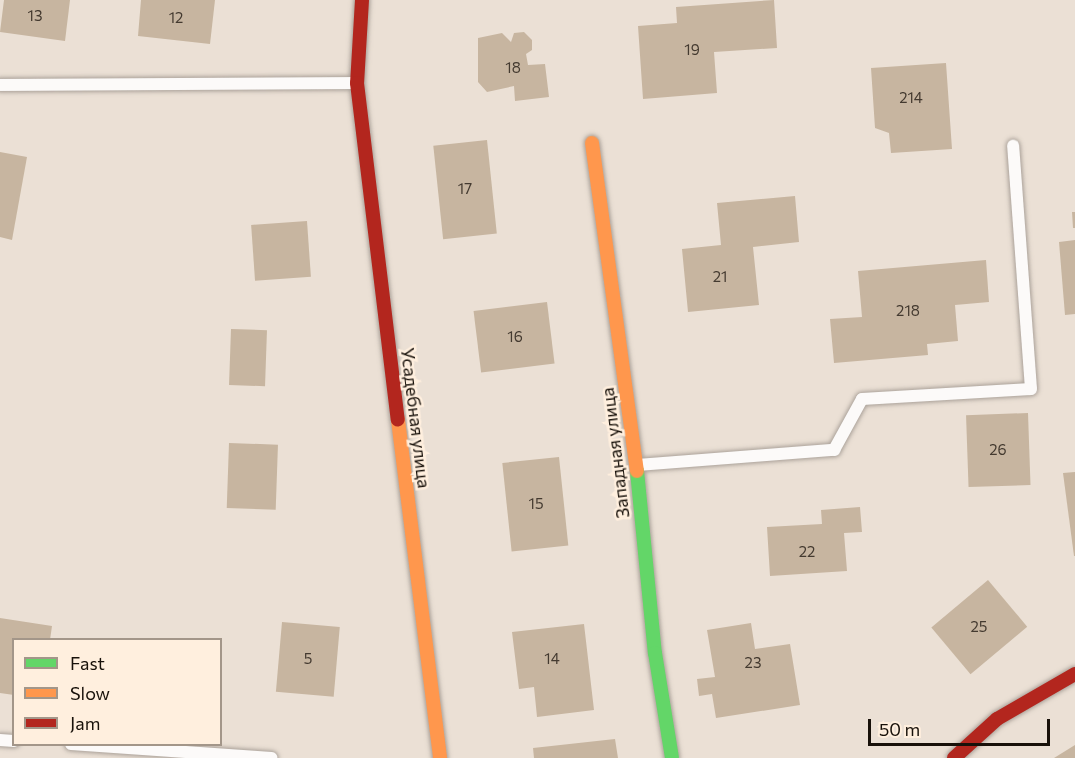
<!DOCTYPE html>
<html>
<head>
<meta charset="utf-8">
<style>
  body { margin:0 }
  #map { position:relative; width:1075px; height:758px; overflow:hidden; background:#ebe0d5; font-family:Commissioner,sans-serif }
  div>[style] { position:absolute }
  .building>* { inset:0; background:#c7b5a0; transform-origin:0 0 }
  .roads { filter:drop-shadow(0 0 2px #aba29a) drop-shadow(0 0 2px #aba29a) }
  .lane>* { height:12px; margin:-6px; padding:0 6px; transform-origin:6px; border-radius:6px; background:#fcfaf9 }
  .fast>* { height:14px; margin:-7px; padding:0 7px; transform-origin:7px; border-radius:7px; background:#63d668 }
  .slow>* { height:14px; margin:-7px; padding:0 7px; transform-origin:7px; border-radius:7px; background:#ff974d }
  .jam>* { height:14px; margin:-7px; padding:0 7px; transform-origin:7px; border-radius:7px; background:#b3261e }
  span { translate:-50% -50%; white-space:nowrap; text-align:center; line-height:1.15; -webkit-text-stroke:5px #ffefde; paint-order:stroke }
  .number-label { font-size:15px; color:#443a30 }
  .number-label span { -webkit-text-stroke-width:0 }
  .street-label { font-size:18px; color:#18110a }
  .legend { position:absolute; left:12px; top:638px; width:210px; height:108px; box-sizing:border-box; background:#ffefde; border:2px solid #a39689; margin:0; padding:8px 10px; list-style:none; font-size:18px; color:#18110a }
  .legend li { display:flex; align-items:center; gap:12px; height:30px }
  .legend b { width:30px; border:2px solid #a39689 }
  .scale { position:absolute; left:868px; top:719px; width:182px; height:27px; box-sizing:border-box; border:3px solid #18110a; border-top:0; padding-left:8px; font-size:18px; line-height:21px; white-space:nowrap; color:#18110a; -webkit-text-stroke:4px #ffefde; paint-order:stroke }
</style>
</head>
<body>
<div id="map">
  <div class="building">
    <i style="clip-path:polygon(4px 0,70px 0,65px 41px,0 32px)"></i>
    <i style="clip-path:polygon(141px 0,215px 0,210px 44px,138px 36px)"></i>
    <i style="clip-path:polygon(774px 0,777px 48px,714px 52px,717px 93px,643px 99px,638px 26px,677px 23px,676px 7px)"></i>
    <i style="clip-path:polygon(524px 32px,532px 40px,532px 50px,526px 54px,528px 65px,545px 64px,549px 97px,515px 101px,514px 86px,487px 92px,478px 82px,478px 38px,502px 33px,511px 42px,514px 33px)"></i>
    <i style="clip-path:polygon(946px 63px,952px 149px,891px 153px,889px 133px,875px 128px,871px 68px)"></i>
    <i style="left:487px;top:140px;width:94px;height:54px;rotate:84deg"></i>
    <i style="clip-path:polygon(0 152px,27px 157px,12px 240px,0 237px)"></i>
    <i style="clip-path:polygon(795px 196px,799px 242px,753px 247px,759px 305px,688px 312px,682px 249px,721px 245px,717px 203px)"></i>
    <i style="clip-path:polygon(1072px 212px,1075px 212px,1075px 228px,1073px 228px)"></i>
    <i style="left:307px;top:221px;width:56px;height:56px;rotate:86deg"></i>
    <i style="clip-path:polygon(1075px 240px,1075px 314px,1065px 315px,1059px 242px)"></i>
    <i style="clip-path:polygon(986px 260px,989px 302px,955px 305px,958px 341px,927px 344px,928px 355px,834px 363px,830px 319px,862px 317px,858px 271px)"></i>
    <i style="left:547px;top:302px;width:62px;height:74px;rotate:83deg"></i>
    <i style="left:231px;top:329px;width:36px;height:56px;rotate:2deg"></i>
    <i style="left:1028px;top:413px;width:72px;height:62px;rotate:88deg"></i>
    <i style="left:229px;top:443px;width:49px;height:65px;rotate:2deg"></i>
    <i style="left:559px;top:457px;width:89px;height:57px;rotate:84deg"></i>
    <i style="clip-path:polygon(1075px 472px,1075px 556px,1074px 556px,1063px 473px)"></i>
    <i style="clip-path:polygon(860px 507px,862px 532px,844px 533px,847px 571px,770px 576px,767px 527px,822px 524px,821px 510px)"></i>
    <i style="left:988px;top:580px;width:61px;height:74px;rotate:50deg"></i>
    <i style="clip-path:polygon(0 618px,52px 626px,50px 640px,14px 640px,14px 695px,0 693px)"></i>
    <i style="left:282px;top:622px;width:58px;height:70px;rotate:5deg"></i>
    <i style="clip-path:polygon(751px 623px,755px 649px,790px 644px,800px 705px,716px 718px,712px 694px,699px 696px,697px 679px,715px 677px,707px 630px)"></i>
    <i style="clip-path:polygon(584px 624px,594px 710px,537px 717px,534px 687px,519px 689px,512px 632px)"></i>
    <i style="clip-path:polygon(615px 739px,618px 758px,534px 758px,533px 748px)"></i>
    <i style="clip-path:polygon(1075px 745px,1075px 758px,1054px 758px)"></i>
  </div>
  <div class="roads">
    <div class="lane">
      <i style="left:0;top:85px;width:356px;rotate:-0.3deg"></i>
      <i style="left:637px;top:465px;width:198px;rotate:-4.4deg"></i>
      <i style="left:834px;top:450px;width:58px;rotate:-61.2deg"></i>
      <i style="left:862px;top:399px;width:169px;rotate:-3.4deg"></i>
      <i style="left:1031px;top:389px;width:244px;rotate:-94.2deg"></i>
      <i style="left:0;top:740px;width:14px;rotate:4deg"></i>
      <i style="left:71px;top:744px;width:201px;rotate:4deg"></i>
    </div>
    <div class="fast">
      <i style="left:637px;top:471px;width:183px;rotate:84.4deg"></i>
      <i style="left:655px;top:653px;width:106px;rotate:80.8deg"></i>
    </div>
    <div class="slow">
      <i style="left:592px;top:143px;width:331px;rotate:82.2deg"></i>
      <i style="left:398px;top:420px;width:341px;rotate:82.9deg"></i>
    </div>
    <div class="jam">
      <i style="left:362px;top:0;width:83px;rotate:93.4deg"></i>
      <i style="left:357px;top:83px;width:339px;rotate:83.1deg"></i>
      <i style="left:954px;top:758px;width:58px;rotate:-42.2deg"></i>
      <i style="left:997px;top:719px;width:90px;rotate:-30deg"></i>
    </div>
  </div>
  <div class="number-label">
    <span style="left:35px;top:16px">13</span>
    <span style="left:176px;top:18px">12</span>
    <span style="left:692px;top:50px">19</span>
    <span style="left:513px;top:68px">18</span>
    <span style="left:911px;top:98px">214</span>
    <span style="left:465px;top:189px">17</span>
    <span style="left:720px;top:277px">21</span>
    <span style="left:908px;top:311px">218</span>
    <span style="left:515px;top:337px">16</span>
    <span style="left:998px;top:450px">26</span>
    <span style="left:536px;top:504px">15</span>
    <span style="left:807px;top:552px">22</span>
    <span style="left:979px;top:627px">25</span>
    <span style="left:308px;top:659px">5</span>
    <span style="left:552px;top:659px">14</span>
    <span style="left:753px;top:663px">23</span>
  </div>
  <div class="street-label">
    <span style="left:416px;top:418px;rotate:83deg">Усадебная улица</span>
    <span style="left:615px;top:453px;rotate:-97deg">Западная улица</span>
  </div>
  <ul class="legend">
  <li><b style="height:8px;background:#63d668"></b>Fast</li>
  <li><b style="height:8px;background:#ff974d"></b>Slow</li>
  <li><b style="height:8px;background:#b3261e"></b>Jam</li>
  </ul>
  <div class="scale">50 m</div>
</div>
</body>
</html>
